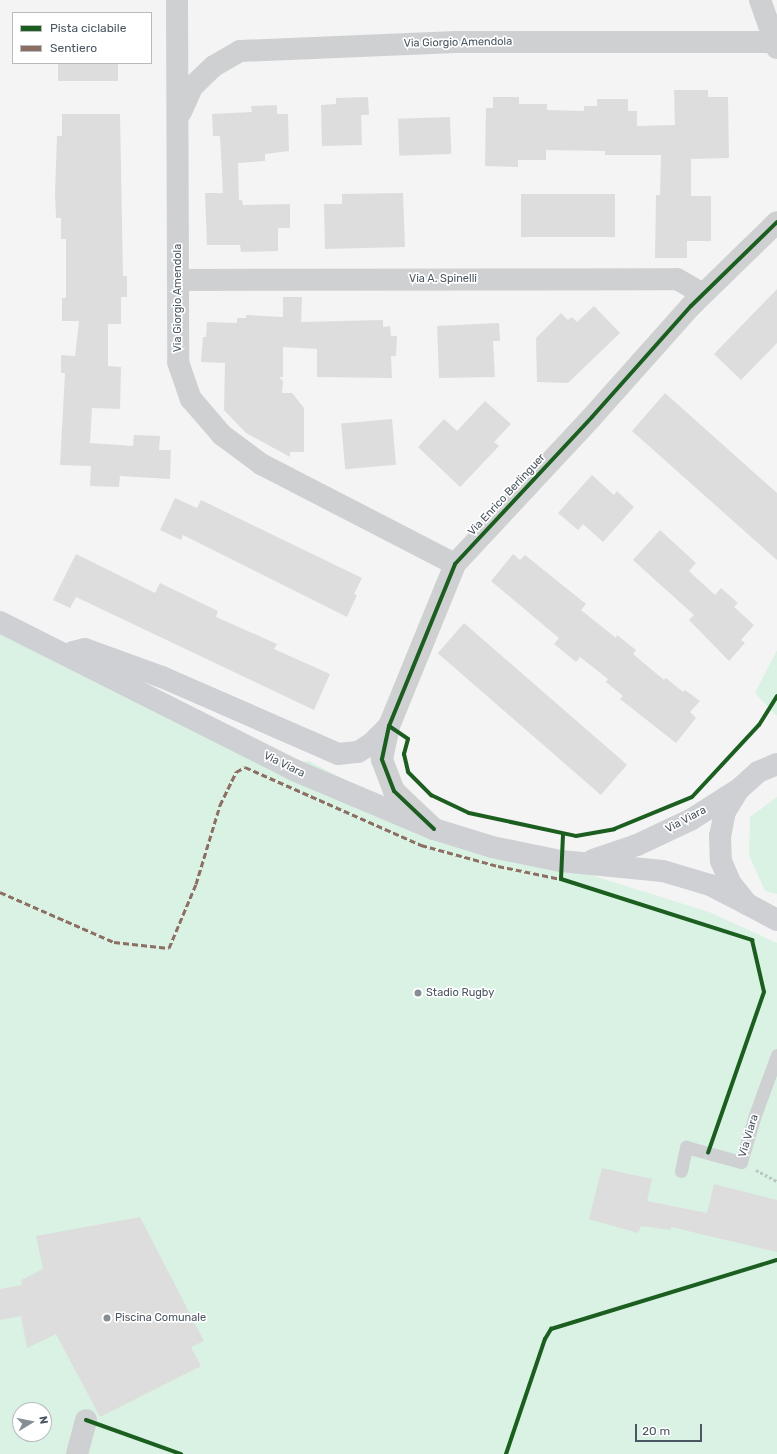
<!DOCTYPE html>
<html>
<head>
<meta charset="utf-8">
<style>
  body { margin:0 }
  #map { position:relative; width:777px; height:1454px; overflow:hidden; background:#f4f4f4; font-family:Rubik,sans-serif }
  div>[style] { position:absolute }
  .green>* { inset:0; background:#d9f2e3 }
  .building>* { inset:0; background:#ddddde; transform-origin:0 0 }
  .path>* { height:2.5px; margin-top:-1.25px; transform-origin:0; background:repeating-linear-gradient(90deg,#bcc7c4 0 3px,transparent 0 5px) }
  .service>* { height:13px; margin:-6.5px; padding:0 6.5px; transform-origin:6.5px; border-radius:6.5px; background:#ced0d2 }
  .minor>* { height:22px; margin:-11px; padding:0 11px; transform-origin:11px; border-radius:11px; background:#ced0d2 }
  .secondary>* { height:22px; margin:-11px; padding:0 11px; transform-origin:11px; border-radius:11px; background:#ced0d4 }
  .quiet>* { height:3px; margin-top:-1.5px; transform-origin:0; background:repeating-linear-gradient(90deg,#8d6e63 0 6px,transparent 0 9px) }
  .cycleway>* { height:4px; margin:-2px; padding:0 2px; transform-origin:2px; border-radius:2px; background:#1b5e20 }
  .dots>* { width:11px; height:11px; translate:-50% -50%; box-sizing:border-box; border:2px solid #fff; border-radius:50% }
  span { translate:-50% -50%; white-space:nowrap; text-align:center; line-height:1.15; -webkit-text-stroke:3.5px #fff; paint-order:stroke }
  .street-label { font-size:11px; color:#4a5661 }
  .poi-label { font-size:11px; color:#4a5661 }
  .left { translate:0 -50%; text-align:left }
  .legend { position:absolute; left:12px; top:12px; width:140px; height:52px; box-sizing:border-box; background:#fff; border:1px solid #b7bbc0; margin:0; padding:5px 7px; list-style:none; font-size:12px; color:#4a5661 }
  .legend li { display:flex; align-items:center; gap:8px; height:20px }
  .legend b { width:20px; border:1px solid #b7bbc0 }
  .north { position:absolute; left:12px; top:1402px; width:40px; height:40px; box-sizing:border-box; background:#fff; border:1px solid #b7bbc0; border-radius:50%; rotate:80deg; font-size:11px; font-weight:700; line-height:16px; text-align:center; color:#4a5661 }
  .north::after { content:''; display:block; margin:auto; width:14px; height:18px; background:#868d94; clip-path:polygon(50% 0,100% 100%,50% 72%,0 100%) }
  .scale { position:absolute; left:635px; top:1424px; width:67px; height:18px; box-sizing:border-box; border:2px solid #4a5661; border-top:0; padding-left:5px; font-size:12px; line-height:14px; white-space:nowrap; color:#4a5661; -webkit-text-stroke:3px #fff; paint-order:stroke }
</style>
</head>
<body>
<div id="map">
  <div class="green">
    <i style="clip-path:polygon(evenodd,0 622px,279px 764px,309px 761px,431px 825px,709px 912px,777px 943px,777px 1454px,0 1454px,0 622px,20px 1410px,44px 1410px,44px 1434px,20px 1434px,20px 1410px)"></i>
    <i style="clip-path:polygon(777px 650px,777px 716px,755px 693px)"></i>
    <i style="clip-path:polygon(777px 797px,777px 894px,765px 891px,749px 855px,750px 817px)"></i>
  </div>
  <div class="building">
    <i style="left:58px;top:63px;width:60px;height:18px"></i>
    <i style="clip-path:polygon(674px 90px,708px 90px,708px 97px,728px 97px,729px 158px,691px 159px,691px 196px,711px 196px,711px 241px,687px 241px,687px 258px,655px 258px,656px 195px,660px 195px,661px 155px,605px 155px,605px 151px,546px 150px,546px 160px,518px 160px,518px 167px,485px 166px,486px 108px,493px 108px,493px 97px,519px 97px,519px 104px,547px 104px,547px 110px,584px 111px,584px 106px,597px 106px,597px 99px,628px 99px,628px 111px,637px 111px,637px 126px,675px 125px)"></i>
    <i style="clip-path:polygon(368px 97px,369px 115px,361px 115px,362px 145px,322px 146px,321px 105px,336px 104px,336px 98px)"></i>
    <i style="clip-path:polygon(277px 105px,277px 114px,288px 114px,289px 151px,265px 154px,265px 161px,238px 163px,239px 200px,242px 200px,243px 205px,290px 204px,290px 228px,278px 228px,278px 251px,241px 252px,240px 245px,207px 245px,205px 193px,223px 193px,220px 136px,213px 136px,212px 114px,252px 112px,251px 106px)"></i>
    <i style="clip-path:polygon(62px 114px,120px 114px,123px 276px,127px 276px,127px 297px,121px 297px,121px 324px,108px 324px,108px 366px,121px 367px,120px 409px,92px 408px,90px 443px,133px 446px,134px 435px,160px 436px,159px 450px,171px 450px,170px 479px,120px 476px,119px 487px,90px 486px,91px 466px,60px 465px,65px 373px,61px 373px,61px 355px,75px 356px,79px 321px,62px 321px,62px 298px,66px 298px,66px 239px,61px 239px,61px 218px,56px 218px,55px 193px,57px 136px,62px 136px)"></i>
    <i style="left:450px;top:117px;width:37px;height:52px;rotate:88deg"></i>
    <i style="clip-path:polygon(403px 193px,405px 247px,325px 249px,324px 204px,342px 204px,342px 194px)"></i>
    <i style="left:615px;top:194px;width:43px;height:94px;rotate:90deg"></i>
    <i style="clip-path:polygon(777px 289px,777px 343px,741px 380px,714px 354px)"></i>
    <i style="clip-path:polygon(283px 297px,302px 297px,301px 322px,383px 320px,383px 327px,390px 326px,391px 336px,397px 336px,396px 356px,391px 356px,392px 378px,317px 377px,317px 349px,283px 347px,283px 377px,279px 377px,283px 381px,282px 393px,292px 393px,304px 408px,304px 452px,290px 452px,290px 457px,246px 433px,224px 410px,225px 363px,201px 362px,203px 337px,206px 337px,207px 322px,237px 323px,237px 318px,246px 318px,246px 315px,283px 317px)"></i>
    <i style="clip-path:polygon(594px 306px,620px 333px,568px 383px,537px 382px,536px 338px,561px 313px,568px 320px,572px 317px,577px 322px)"></i>
    <i style="clip-path:polygon(499px 323px,500px 341px,493px 341px,495px 377px,439px 378px,437px 326px)"></i>
    <i style="clip-path:polygon(665px 393px,777px 493px,777px 560px,632px 431px)"></i>
    <i style="clip-path:polygon(485px 401px,511px 424px,494px 442px,499px 446px,460px 487px,418px 447px,444px 419px,457px 431px)"></i>
    <i style="left:392px;top:419px;width:46px;height:51px;rotate:85deg"></i>
    <i style="clip-path:polygon(592px 475px,614px 495px,617px 491px,634px 507px,603px 542px,583px 524px,578px 530px,558px 513px)"></i>
    <i style="clip-path:polygon(175px 498px,197px 508px,201px 500px,362px 578px,354px 594px,357px 595px,347px 617px,183px 535px,181px 540px,160px 530px)"></i>
    <i style="clip-path:polygon(660px 530px,696px 563px,689px 571px,715px 595px,721px 588px,738px 603px,734px 607px,754px 625px,741px 640px,745px 643px,729px 661px,689px 620px,694px 615px,633px 560px)"></i>
    <i style="clip-path:polygon(76px 554px,155px 593px,160px 583px,218px 611px,216px 617px,277px 644px,274px 649px,330px 674px,314px 710px,76px 597px,70px 608px,53px 600px)"></i>
    <i style="clip-path:polygon(513px 554px,520px 560px,525px 555px,586px 604px,581px 610px,616px 638px,617px 635px,636px 650px,633px 654px,664px 680px,666px 678px,683px 692px,685px 690px,700px 701px,690px 712px,696px 718px,676px 743px,620px 699px,623px 696px,606px 682px,608px 679px,580px 657px,576px 662px,554px 644px,559px 638px,491px 581px)"></i>
    <i style="left:464px;top:623px;width:216px;height:40px;rotate:41deg"></i>
    <i style="clip-path:polygon(602px 1168px,652px 1179px,647px 1201px,707px 1213px,714px 1184px,777px 1200px,777px 1252px,671px 1227px,671px 1230px,641px 1226px,638px 1233px,589px 1219px)"></i>
    <i style="clip-path:polygon(140px 1217px,204px 1341px,191px 1347px,201px 1366px,100px 1417px,56px 1334px,27px 1348px,21px 1316px,0 1320px,0 1289px,22px 1285px,21px 1280px,43px 1269px,36px 1236px)"></i>
  </div>
  <div class="path">
    <i style="left:756px;top:1170px;width:24px;rotate:28deg"></i>
  </div>
  <div class="service">
    <i style="left:681px;top:1171px;width:25px;rotate:-78deg"></i>
    <i style="left:686px;top:1147px;width:57px;rotate:15.3deg"></i>
    <i style="left:741px;top:1162px;width:49px;rotate:-73.4deg"></i>
    <i style="left:755px;top:1115px;width:64px;rotate:-69.9deg"></i>
  </div>
  <div class="minor">
    <i style="left:177px;top:0;width:362px;rotate:89.8deg"></i>
    <i style="left:178px;top:362px;width:39px;rotate:71deg"></i>
    <i style="left:191px;top:399px;width:48px;rotate:49.3deg"></i>
    <i style="left:222px;top:435px;width:49px;rotate:36.6deg"></i>
    <i style="left:261px;top:464px;width:218px;rotate:27.3deg"></i>
    <i style="left:760px;top:0;width:51px;rotate:70.5deg"></i>
    <i style="left:181px;top:112px;width:27px;rotate:-66deg"></i>
    <i style="left:192px;top:87px;width:30px;rotate:-44deg"></i>
    <i style="left:214px;top:66px;width:30px;rotate:-30deg"></i>
    <i style="left:240px;top:51px;width:216px;rotate:-2.4deg"></i>
    <i style="left:456px;top:42px;width:317px"></i>
    <i style="left:179px;top:280px;width:498px;rotate:-0.1deg"></i>
    <i style="left:677px;top:279px;width:30px;rotate:30deg"></i>
    <i style="left:433px;top:828px;width:54px;rotate:-136.5deg"></i>
    <i style="left:394px;top:791px;width:34px;rotate:-111deg"></i>
    <i style="left:382px;top:759px;width:34px;rotate:-78deg"></i>
    <i style="left:389px;top:726px;width:175px;rotate:-67.8deg"></i>
    <i style="left:455px;top:564px;width:201px;rotate:-47deg"></i>
    <i style="left:592px;top:417px;width:149px;rotate:-48.3deg"></i>
    <i style="left:691px;top:306px;width:120px;rotate:-44.3deg"></i>
    <i style="left:77px;top:1454px;width:35px;rotate:-75deg"></i>
  </div>
  <div class="secondary">
    <i style="left:0;top:622px;width:329px;rotate:26.7deg"></i>
    <i style="left:294px;top:770px;width:152px;rotate:22.9deg"></i>
    <i style="left:434px;top:829px;width:61px;rotate:17.2deg"></i>
    <i style="left:492px;top:847px;width:70px;rotate:11.5deg"></i>
    <i style="left:561px;top:861px;width:102px;rotate:5.6deg"></i>
    <i style="left:663px;top:871px;width:49px;rotate:16.6deg"></i>
    <i style="left:710px;top:885px;width:42px;rotate:27.2deg"></i>
    <i style="left:73px;top:652px;width:12px;rotate:-14deg"></i>
    <i style="left:85px;top:649px;width:82px;rotate:20deg"></i>
    <i style="left:162px;top:677px;width:192px;rotate:23.6deg"></i>
    <i style="left:338px;top:754px;width:20px;rotate:-6deg"></i>
    <i style="left:358px;top:752px;width:15px;rotate:-32deg"></i>
    <i style="left:371px;top:744px;width:25px;rotate:-45deg"></i>
    <i style="left:777px;top:764px;width:21px;rotate:157deg"></i>
    <i style="left:758px;top:772px;width:25px;rotate:138deg"></i>
    <i style="left:739px;top:789px;width:26px;rotate:122deg"></i>
    <i style="left:725px;top:811px;width:25px;rotate:101deg"></i>
    <i style="left:720px;top:836px;width:25px;rotate:88deg"></i>
    <i style="left:721px;top:861px;width:25px;rotate:67deg"></i>
    <i style="left:731px;top:884px;width:26px;rotate:51deg"></i>
    <i style="left:747px;top:904px;width:34px;rotate:28deg"></i>
    <i style="left:593px;top:860px;width:46px;rotate:-18.8deg"></i>
    <i style="left:637px;top:845px;width:61px;rotate:-25.3deg"></i>
    <i style="left:692px;top:819px;width:52px;rotate:-32.5deg"></i>
  </div>
  <div class="quiet">
    <i style="left:0;top:892px;width:124px;rotate:23.7deg"></i>
    <i style="left:114px;top:942px;width:55px;rotate:6.2deg"></i>
    <i style="left:169px;top:948px;width:69px;rotate:-67.1deg"></i>
    <i style="left:196px;top:884px;width:83px;rotate:-73.1deg"></i>
    <i style="left:220px;top:805px;width:37px;rotate:-64deg"></i>
    <i style="left:236px;top:772px;width:10px;rotate:-29deg"></i>
    <i style="left:245px;top:767px;width:193px;rotate:23.9deg"></i>
    <i style="left:421px;top:845px;width:80px;rotate:15.3deg"></i>
    <i style="left:498px;top:866px;width:64px;rotate:11.7deg"></i>
  </div>
  <div class="cycleway">
    <i style="left:389px;top:726px;width:23px;rotate:34deg"></i>
    <i style="left:408px;top:739px;width:16px;rotate:105deg"></i>
    <i style="left:404px;top:754px;width:18px;rotate:77deg"></i>
    <i style="left:408px;top:772px;width:33px;rotate:45deg"></i>
    <i style="left:431px;top:795px;width:42px;rotate:25.3deg"></i>
    <i style="left:469px;top:813px;width:109px;rotate:12.1deg"></i>
    <i style="left:576px;top:836px;width:39px;rotate:-10deg"></i>
    <i style="left:614px;top:829px;width:84px;rotate:-22.3deg"></i>
    <i style="left:692px;top:797px;width:98px;rotate:-47.1deg"></i>
    <i style="left:759px;top:725px;width:34px;rotate:-58deg"></i>
    <i style="left:434px;top:829px;width:55px;rotate:-136.5deg"></i>
    <i style="left:394px;top:791px;width:34px;rotate:-111deg"></i>
    <i style="left:382px;top:759px;width:34px;rotate:-78deg"></i>
    <i style="left:389px;top:726px;width:175px;rotate:-67.8deg"></i>
    <i style="left:455px;top:564px;width:201px;rotate:-47deg"></i>
    <i style="left:592px;top:417px;width:149px;rotate:-48.3deg"></i>
    <i style="left:691px;top:306px;width:120px;rotate:-44.3deg"></i>
    <i style="left:563px;top:835px;width:44px;rotate:92.6deg"></i>
    <i style="left:561px;top:879px;width:201px;rotate:17.7deg"></i>
    <i style="left:752px;top:940px;width:53px;rotate:77deg"></i>
    <i style="left:764px;top:992px;width:170px;rotate:109.2deg"></i>
    <i style="left:86px;top:1420px;width:101px;rotate:19.7deg"></i>
    <i style="left:506px;top:1454px;width:121px;rotate:-71.3deg"></i>
    <i style="left:545px;top:1339px;width:12px;rotate:-59deg"></i>
    <i style="left:551px;top:1329px;width:236px;rotate:-17deg"></i>
  </div>
  <div class="dots">
    <i style="left:418px;top:993px;background:#868d94"></i>
    <i style="left:107px;top:1318px;background:#868d94"></i>
  </div>
  <div class="street-label">
    <span style="left:458px;top:43px;rotate:-1deg">Via Giorgio Amendola</span>
    <span style="left:443px;top:279px">Via A. Spinelli</span>
    <span style="left:178px;top:298px;rotate:-90deg">Via Giorgio Amendola</span>
    <span style="left:507px;top:495px;rotate:-47deg">Via Enrico Berlinguer</span>
    <span style="left:284px;top:765px;rotate:26deg">Via Viara</span>
    <span style="left:686px;top:820px;rotate:-28deg">Via Viara</span>
    <span style="left:749px;top:1136px;rotate:-73deg">Via Viara</span>
  </div>
  <div class="poi-label">
    <span class="left" style="left:426px;top:993px">Stadio Rugby</span>
    <span class="left" style="left:115px;top:1318px">Piscina Comunale</span>
  </div>
  <ul class="legend">
  <li><b style="height:5px;background:#1b5e20"></b>Pista ciclabile</li>
  <li><b style="height:5px;background:#8d6e63"></b>Sentiero</li>
  </ul>
  <div class="north">N</div>
  <div class="scale">20 m</div>
</div>
</body>
</html>
